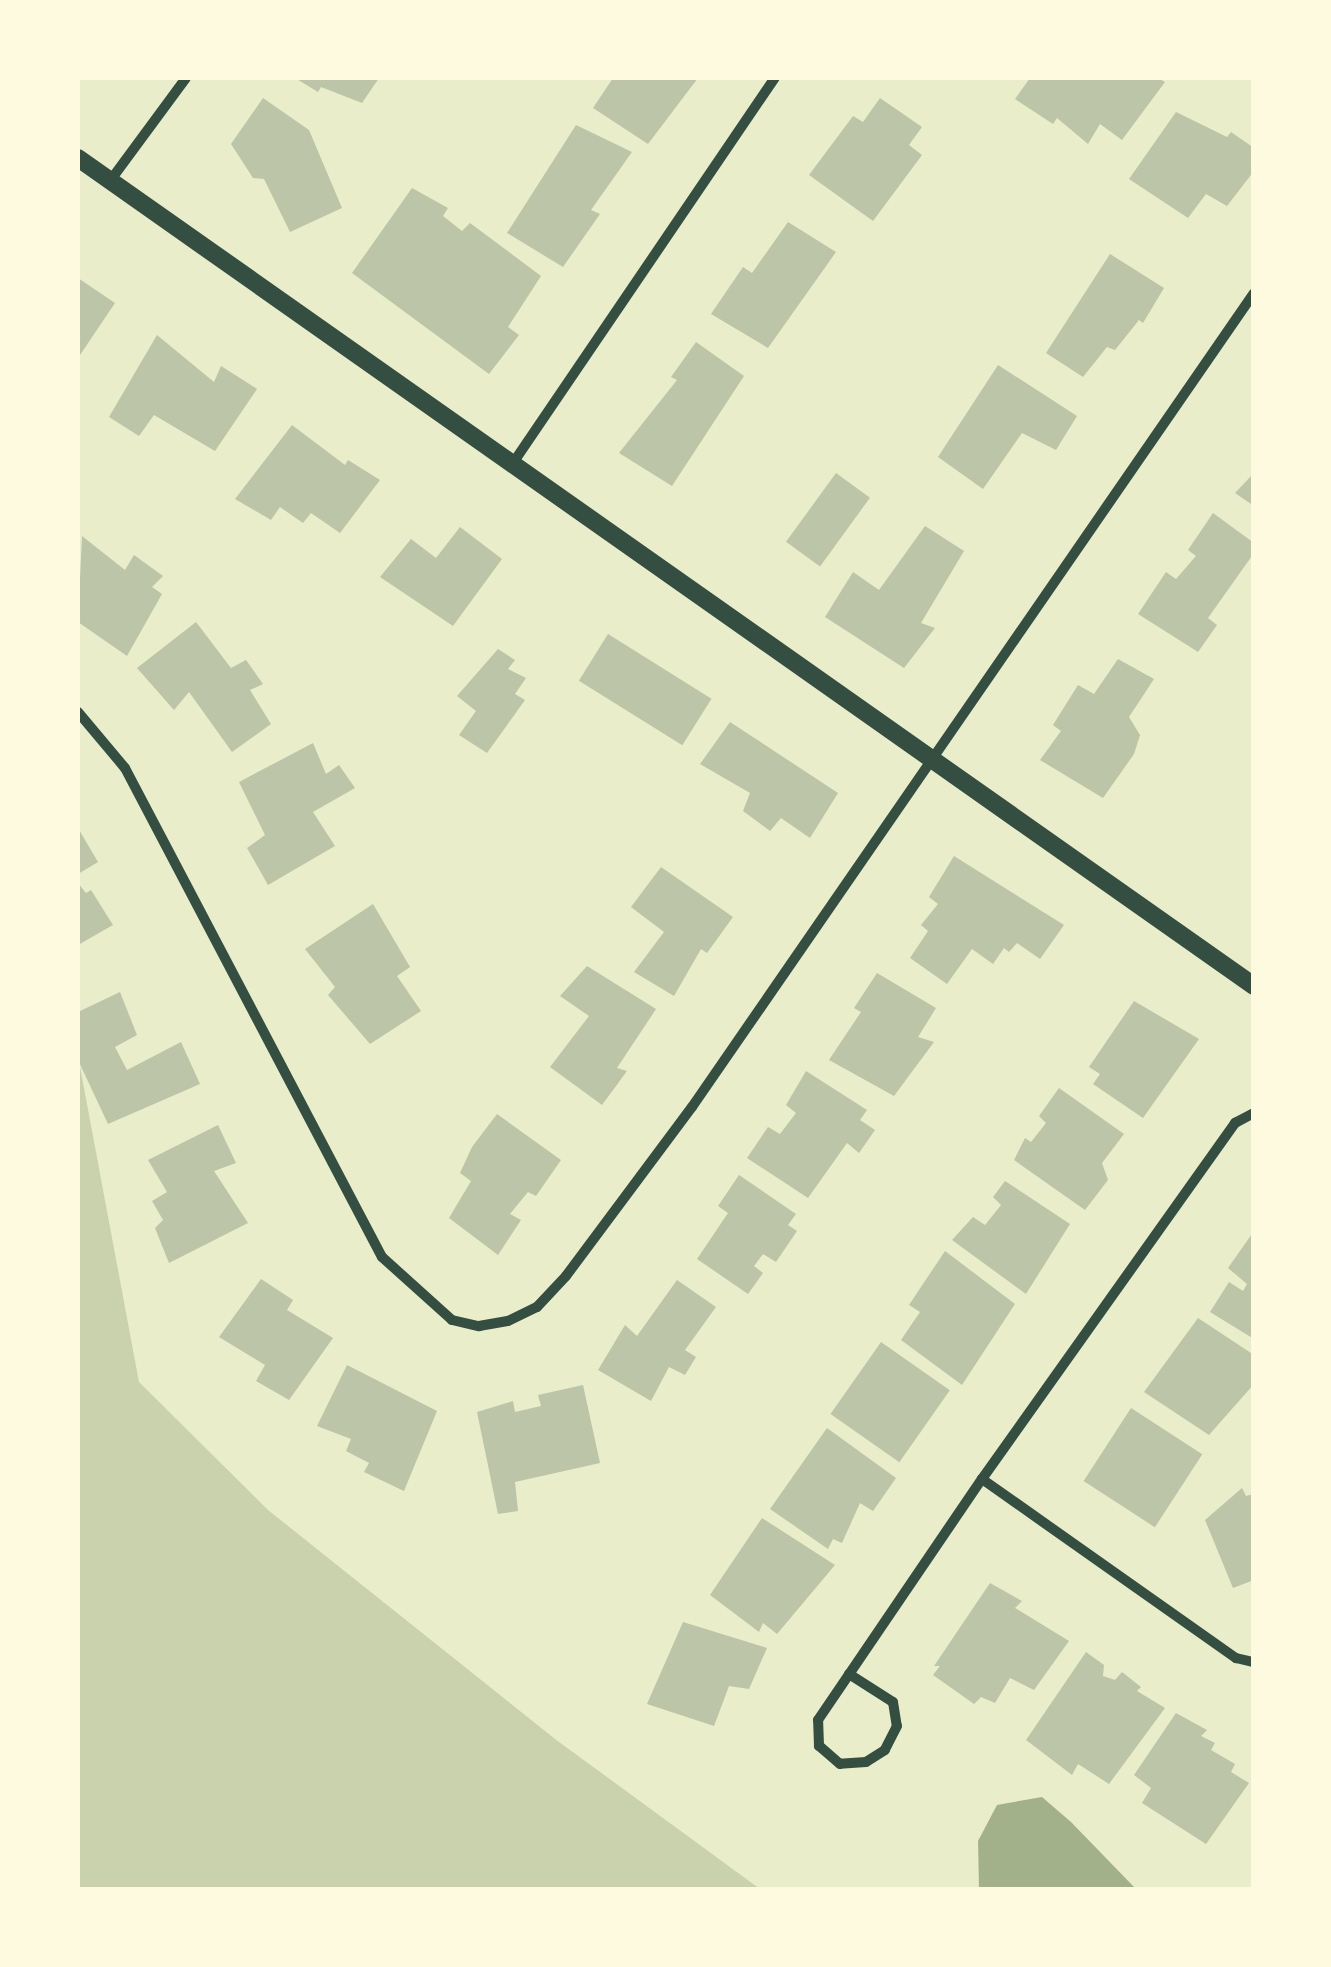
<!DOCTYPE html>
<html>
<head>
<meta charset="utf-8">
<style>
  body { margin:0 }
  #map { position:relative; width:1331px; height:1967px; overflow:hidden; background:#e9edc9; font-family:"Alegreya Sans",sans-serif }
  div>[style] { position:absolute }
  .green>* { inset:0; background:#cad2ad }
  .water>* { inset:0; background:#a3b18a }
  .building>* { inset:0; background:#bcc5a7; transform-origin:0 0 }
  .minor>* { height:10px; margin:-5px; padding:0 5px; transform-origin:5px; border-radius:5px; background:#344e41 }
  .tertiary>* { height:18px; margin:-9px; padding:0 9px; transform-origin:9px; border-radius:9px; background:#344e41 }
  span { translate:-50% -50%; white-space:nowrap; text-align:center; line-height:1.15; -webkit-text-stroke:9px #fefae0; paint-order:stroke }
  .frame { position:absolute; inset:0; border:80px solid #fefae0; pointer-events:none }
</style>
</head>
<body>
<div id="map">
  <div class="green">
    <i style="clip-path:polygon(78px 1056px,139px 1382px,268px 1510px,555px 1739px,760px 1889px,78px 1889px)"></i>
  </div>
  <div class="water">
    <i style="clip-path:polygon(1042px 1797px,1071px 1822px,1136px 1889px,979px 1889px,978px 1841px,997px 1805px)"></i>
  </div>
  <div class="building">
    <i style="clip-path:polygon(295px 78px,379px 78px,362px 103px,321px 87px,318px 92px)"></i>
    <i style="clip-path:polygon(613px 78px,698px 78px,648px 144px,593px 108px)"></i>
    <i style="clip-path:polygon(1030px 78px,1158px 78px,1165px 82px,1122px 140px,1100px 124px,1088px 144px,1057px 118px,1053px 124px,1015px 99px)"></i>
    <i style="clip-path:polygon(263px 98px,309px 130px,342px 208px,290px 232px,264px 179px,253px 178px,231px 144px)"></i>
    <i style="clip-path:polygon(880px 98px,922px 127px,909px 145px,922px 155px,873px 221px,809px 175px,853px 116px,863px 122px)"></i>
    <i style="clip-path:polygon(1176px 112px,1227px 137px,1231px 132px,1254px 148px,1254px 171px,1227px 206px,1206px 194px,1188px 218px,1129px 179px)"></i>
    <i style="clip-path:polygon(576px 125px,632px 152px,591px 210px,600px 214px,563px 267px,507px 233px)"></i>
    <i style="clip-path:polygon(412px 188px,448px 208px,443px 216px,462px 231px,470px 223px,541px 276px,508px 327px,519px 335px,489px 374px,352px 273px)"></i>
    <i style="clip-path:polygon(788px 222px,836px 252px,768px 348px,711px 314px,743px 267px,752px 273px)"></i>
    <i style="clip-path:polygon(1110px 254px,1164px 288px,1143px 323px,1139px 320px,1115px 350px,1107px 347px,1083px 377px,1046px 353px)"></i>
    <i style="clip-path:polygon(78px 278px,115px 303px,78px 358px)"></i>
    <i style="clip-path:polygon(157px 335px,214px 382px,221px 366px,257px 389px,215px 451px,154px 415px,139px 436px,109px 417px)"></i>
    <i style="clip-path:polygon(696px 342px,744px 376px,672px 486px,619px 453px,677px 380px,671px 377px)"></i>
    <i style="clip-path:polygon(998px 365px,1077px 416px,1056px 450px,1022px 433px,983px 489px,938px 457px)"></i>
    <i style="clip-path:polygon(292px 425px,345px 465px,348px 460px,380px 480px,340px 533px,311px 513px,303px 523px,280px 507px,271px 520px,235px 499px)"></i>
    <i style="left:836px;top:473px;width:42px;height:85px;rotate:36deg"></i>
    <i style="clip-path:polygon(1254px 473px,1254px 506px,1235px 493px)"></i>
    <i style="clip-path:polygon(1213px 513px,1254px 543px,1254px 553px,1208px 618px,1217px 625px,1198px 652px,1138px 614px,1166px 572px,1176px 579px,1196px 556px,1188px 550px)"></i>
    <i style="clip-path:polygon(925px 526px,964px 551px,921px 623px,935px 628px,904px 668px,825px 617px,853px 572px,879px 590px)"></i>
    <i style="clip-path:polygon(460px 527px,502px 559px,453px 626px,380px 577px,411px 539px,436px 558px)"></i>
    <i style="clip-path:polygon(82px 536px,125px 570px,134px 555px,163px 576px,152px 587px,162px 594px,127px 656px,78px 622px)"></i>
    <i style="clip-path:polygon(196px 622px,231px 668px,246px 660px,263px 684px,250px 690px,271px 724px,232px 752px,189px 692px,174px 710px,137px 668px)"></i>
    <i style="left:608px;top:634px;width:122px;height:55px;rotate:32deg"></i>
    <i style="clip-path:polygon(498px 649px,515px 660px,508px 669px,526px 678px,515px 694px,525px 700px,487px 753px,459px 735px,476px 711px,457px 696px)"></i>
    <i style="clip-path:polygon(1118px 659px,1154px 679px,1129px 717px,1140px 735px,1134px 754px,1103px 798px,1040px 760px,1061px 731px,1053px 725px,1078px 685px,1094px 694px)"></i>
    <i style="clip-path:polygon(730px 722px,838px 793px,810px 838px,781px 818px,770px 831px,743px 811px,750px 793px,700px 764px)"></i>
    <i style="clip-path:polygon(313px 743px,326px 774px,339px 765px,355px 788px,313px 812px,335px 846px,268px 885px,247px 848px,265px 835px,239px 782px)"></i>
    <i style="clip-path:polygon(78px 828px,98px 862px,78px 874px)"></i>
    <i style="clip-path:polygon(954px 856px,1064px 925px,1040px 959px,1017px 943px,1009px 952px,1004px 948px,993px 964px,972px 949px,947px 984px,910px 958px,928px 931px,921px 925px,938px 904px,929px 897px)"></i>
    <i style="clip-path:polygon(661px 867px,733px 917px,707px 953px,701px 949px,674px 996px,634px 972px,664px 932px,631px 907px)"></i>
    <i style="clip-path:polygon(78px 883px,86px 893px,91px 890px,113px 925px,78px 945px)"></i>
    <i style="clip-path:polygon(373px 904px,410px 967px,397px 976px,421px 1011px,370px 1044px,328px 995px,335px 987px,305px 949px)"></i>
    <i style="clip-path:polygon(587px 966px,656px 1009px,617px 1068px,627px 1071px,602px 1105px,550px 1067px,589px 1016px,560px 996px)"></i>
    <i style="clip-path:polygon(877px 973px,936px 1008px,918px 1037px,934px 1042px,894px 1096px,829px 1060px,861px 1012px,854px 1008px)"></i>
    <i style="clip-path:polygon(120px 992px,137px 1035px,115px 1047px,127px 1070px,181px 1042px,200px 1084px,108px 1124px,78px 1060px,78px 1012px)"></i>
    <i style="clip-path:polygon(1134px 1001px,1199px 1039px,1143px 1118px,1093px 1084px,1100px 1074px,1089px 1067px)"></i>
    <i style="clip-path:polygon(806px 1071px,867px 1110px,860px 1120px,875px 1130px,859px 1153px,847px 1143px,808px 1198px,747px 1158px,768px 1127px,780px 1134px,796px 1113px,786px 1105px)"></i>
    <i style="clip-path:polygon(1059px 1088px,1124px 1134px,1102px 1163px,1108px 1180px,1085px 1210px,1014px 1160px,1025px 1138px,1031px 1142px,1046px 1123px,1039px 1116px)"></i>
    <i style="clip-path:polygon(497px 1114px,561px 1160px,536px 1196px,528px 1192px,510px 1214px,521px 1220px,498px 1255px,449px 1218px,471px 1181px,460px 1173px,472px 1147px)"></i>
    <i style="clip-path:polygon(218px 1125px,236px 1163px,214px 1171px,248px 1223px,169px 1263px,155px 1228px,163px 1220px,152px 1201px,167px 1192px,148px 1160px)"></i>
    <i style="clip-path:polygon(739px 1175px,796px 1214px,788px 1225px,797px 1231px,776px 1262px,763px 1254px,754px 1266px,763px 1273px,748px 1294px,697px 1259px,728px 1213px,718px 1206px)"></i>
    <i style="clip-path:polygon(1005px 1181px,1070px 1224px,1026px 1294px,952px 1240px,973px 1217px,985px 1225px,1001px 1205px,993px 1197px)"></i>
    <i style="clip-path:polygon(1254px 1231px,1254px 1339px,1210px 1312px,1229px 1282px,1243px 1291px,1247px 1284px,1228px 1268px)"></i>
    <i style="clip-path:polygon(945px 1251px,1015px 1304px,962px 1385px,901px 1340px,920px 1312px,909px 1305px)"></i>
    <i style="clip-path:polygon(261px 1279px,293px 1300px,287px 1310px,333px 1338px,289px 1400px,256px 1381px,265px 1365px,219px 1337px)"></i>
    <i style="clip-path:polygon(677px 1280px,716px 1307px,685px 1350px,696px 1357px,685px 1375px,669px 1367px,651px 1401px,598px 1370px,625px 1325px,637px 1336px)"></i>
    <i style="clip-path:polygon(1198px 1318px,1254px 1355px,1254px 1384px,1209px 1435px,1144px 1392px)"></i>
    <i style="left:881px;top:1342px;width:84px;height:88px;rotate:35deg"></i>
    <i style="clip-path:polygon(347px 1365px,437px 1411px,404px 1491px,364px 1472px,369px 1463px,346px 1451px,351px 1439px,317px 1426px)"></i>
    <i style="clip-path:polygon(583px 1385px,600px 1463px,515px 1482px,518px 1511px,498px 1514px,477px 1412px,513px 1401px,515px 1412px,541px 1406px,538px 1395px)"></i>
    <i style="left:1131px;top:1408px;width:85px;height:87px;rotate:33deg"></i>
    <i style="clip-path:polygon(827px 1428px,896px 1478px,873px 1511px,860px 1503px,842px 1543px,833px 1539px,828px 1549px,770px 1509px)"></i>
    <i style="clip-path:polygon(1242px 1488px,1246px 1496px,1254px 1494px,1254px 1580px,1233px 1588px,1205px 1520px)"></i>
    <i style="clip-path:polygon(762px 1518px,835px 1565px,777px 1634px,763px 1623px,759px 1632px,710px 1595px)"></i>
    <i style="clip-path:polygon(990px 1583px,1022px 1601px,1015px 1608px,1069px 1641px,1034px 1690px,1010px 1678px,995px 1703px,981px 1697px,974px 1704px,933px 1675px,940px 1666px,934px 1666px)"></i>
    <i style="clip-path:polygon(683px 1622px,767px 1648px,749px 1689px,729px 1686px,714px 1726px,647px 1704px)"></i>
    <i style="clip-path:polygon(1086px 1652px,1104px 1665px,1103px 1676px,1115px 1680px,1122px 1672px,1141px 1687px,1137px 1691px,1165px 1708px,1109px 1784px,1078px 1764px,1072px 1775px,1026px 1740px)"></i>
    <i style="clip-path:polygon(1176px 1713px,1207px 1730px,1201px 1736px,1215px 1743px,1211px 1750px,1235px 1764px,1231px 1772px,1249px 1783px,1206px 1844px,1142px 1803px,1151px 1788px,1134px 1775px)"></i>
  </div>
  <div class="minor">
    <i style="left:110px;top:181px;width:128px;rotate:-53.6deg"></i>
    <i style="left:511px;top:466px;width:469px;rotate:-55.8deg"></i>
    <i style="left:78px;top:712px;width:73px;rotate:50deg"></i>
    <i style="left:125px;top:768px;width:552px;rotate:62.28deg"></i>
    <i style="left:382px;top:1257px;width:94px;rotate:42deg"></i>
    <i style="left:452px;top:1320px;width:28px;rotate:13deg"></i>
    <i style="left:479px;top:1326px;width:29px;rotate:-10deg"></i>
    <i style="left:508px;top:1321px;width:32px;rotate:-26deg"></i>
    <i style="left:537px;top:1307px;width:42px;rotate:-46.9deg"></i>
    <i style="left:566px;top:1276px;width:211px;rotate:-53.3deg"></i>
    <i style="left:692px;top:1107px;width:989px;rotate:-55.38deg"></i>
    <i style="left:982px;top:1479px;width:311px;rotate:35.2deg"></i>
    <i style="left:1236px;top:1658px;width:18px;rotate:13deg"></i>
    <i style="left:849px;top:1674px;width:52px;rotate:32.5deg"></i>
    <i style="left:893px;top:1702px;width:24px;rotate:81deg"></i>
    <i style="left:897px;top:1726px;width:27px;rotate:117deg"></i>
    <i style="left:885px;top:1750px;width:22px;rotate:148deg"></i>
    <i style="left:866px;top:1762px;width:26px;rotate:176deg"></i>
    <i style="left:840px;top:1764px;width:28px;rotate:-139deg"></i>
    <i style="left:819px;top:1746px;width:26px;rotate:-92deg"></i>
    <i style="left:818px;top:1720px;width:292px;rotate:-55.8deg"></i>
    <i style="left:982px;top:1479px;width:437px;rotate:-54.6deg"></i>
    <i style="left:1235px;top:1123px;width:21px;rotate:-28deg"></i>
  </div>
  <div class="tertiary">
    <i style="left:78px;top:158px;width:1438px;rotate:35.15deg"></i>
  </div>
  <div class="frame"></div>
</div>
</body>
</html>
